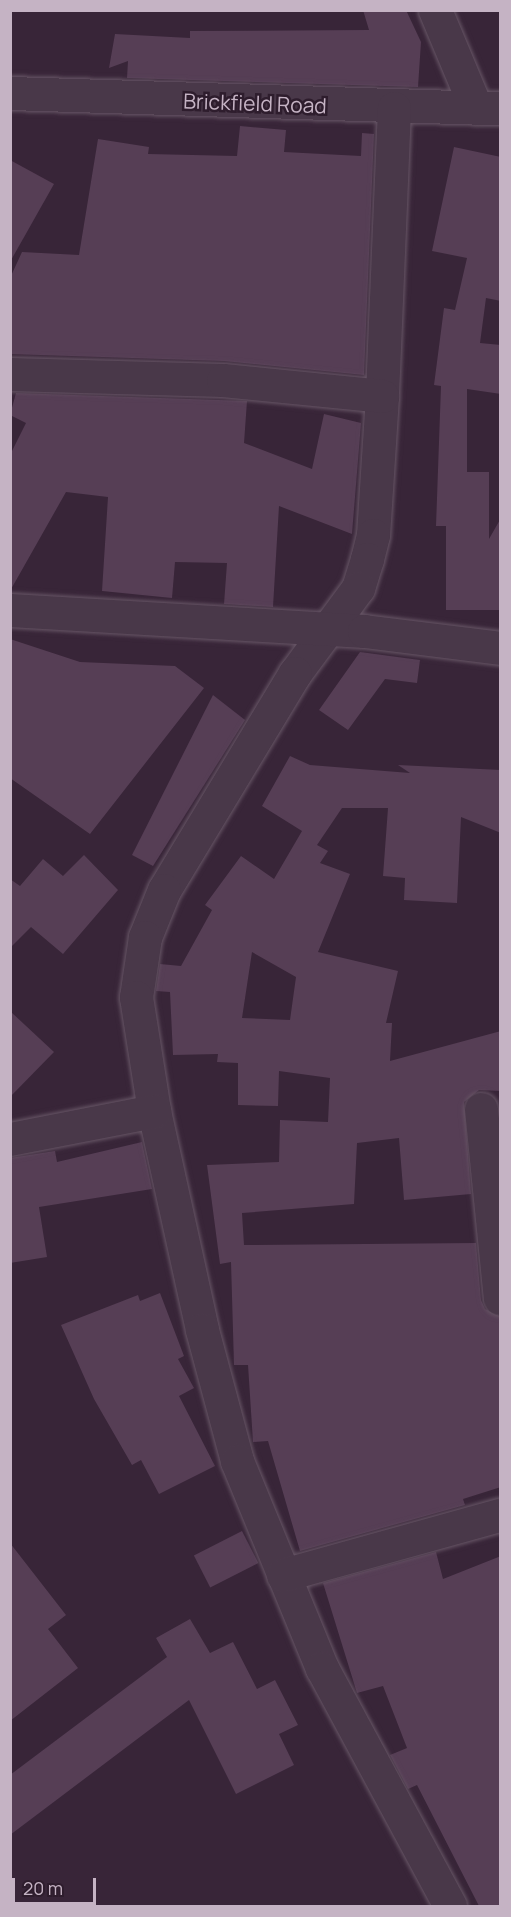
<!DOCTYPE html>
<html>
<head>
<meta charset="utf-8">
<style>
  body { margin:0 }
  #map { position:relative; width:511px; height:1917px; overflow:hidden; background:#382538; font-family:Manrope,sans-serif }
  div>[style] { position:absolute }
  .building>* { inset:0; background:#563e55; transform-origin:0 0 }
  .roads { filter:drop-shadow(0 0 2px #675666) drop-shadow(0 0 2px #675666) }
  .minor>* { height:33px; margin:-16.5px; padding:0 16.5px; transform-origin:16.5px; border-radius:16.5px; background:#493849 }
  span { translate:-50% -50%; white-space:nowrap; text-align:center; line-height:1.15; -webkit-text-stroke:5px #2e1d2d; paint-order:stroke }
  .street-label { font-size:21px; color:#c5b3c4 }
  .frame { position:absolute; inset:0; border:12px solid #c5b3c4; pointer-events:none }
  .scale { position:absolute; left:12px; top:1878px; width:84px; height:27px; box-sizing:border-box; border:3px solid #c5b3c4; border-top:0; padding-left:8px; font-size:18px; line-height:21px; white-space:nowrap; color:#c5b3c4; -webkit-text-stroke:4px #2e1d2d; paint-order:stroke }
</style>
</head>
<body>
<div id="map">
  <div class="building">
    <i style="clip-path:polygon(363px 10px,406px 10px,421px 42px,418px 87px,127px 78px,128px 61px,109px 68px,115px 34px,190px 38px,190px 31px,369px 30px)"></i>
    <i style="clip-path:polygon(240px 126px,286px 130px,284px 152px,361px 156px,362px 133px,374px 134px,364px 375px,224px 361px,10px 354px,10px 278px,22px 252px,79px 255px,98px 139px,149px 147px,148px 154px,237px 156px)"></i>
    <i style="clip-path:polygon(454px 147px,501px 157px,501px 301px,486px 298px,480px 343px,501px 345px,501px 394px,467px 389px,467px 472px,489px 472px,489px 539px,501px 518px,501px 610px,446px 610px,446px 526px,436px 526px,441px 386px,434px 385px,444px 308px,455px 310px,467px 258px,432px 251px)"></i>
    <i style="clip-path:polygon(10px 160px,54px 184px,10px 262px)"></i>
    <i style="clip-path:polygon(16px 393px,247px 401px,244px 443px,312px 469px,324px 414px,361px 423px,352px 534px,279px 506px,273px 607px,224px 604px,227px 563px,175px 562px,172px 598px,102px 591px,108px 497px,66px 492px,10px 591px,10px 455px,26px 423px,10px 415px)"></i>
    <i style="clip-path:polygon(10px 639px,80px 662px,175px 666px,204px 688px,90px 834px,10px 778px)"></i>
    <i style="clip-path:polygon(360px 652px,420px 660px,417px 683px,385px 679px,348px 730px,319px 710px)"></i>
    <i style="clip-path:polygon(213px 695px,245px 720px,153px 866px,132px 855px)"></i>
    <i style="clip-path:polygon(evenodd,290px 756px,310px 765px,410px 773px,398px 765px,501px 770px,501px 833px,461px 817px,457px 903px,404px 900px,405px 878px,383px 876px,388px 808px,342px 808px,317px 845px,328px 851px,320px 863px,350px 874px,318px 952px,398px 971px,386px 1023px,392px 1023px,390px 1061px,501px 1031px,501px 1091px,479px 1090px,464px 1102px,471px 1194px,404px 1200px,399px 1138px,357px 1143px,354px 1204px,242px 1213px,244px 1245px,476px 1243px,481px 1300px,485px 1309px,501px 1317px,501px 1487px,463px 1499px,465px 1505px,300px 1551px,268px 1441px,253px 1442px,248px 1365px,234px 1365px,231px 1262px,220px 1264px,207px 1165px,279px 1162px,280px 1120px,328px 1122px,330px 1078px,279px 1071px,278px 1106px,238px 1105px,238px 1063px,217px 1062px,218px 1054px,173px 1055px,170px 992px,156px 991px,160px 964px,181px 966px,212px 910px,205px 905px,241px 856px,274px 879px,302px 831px,262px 806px,290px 756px,252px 952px,296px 977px,290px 1020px,242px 1018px,252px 952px)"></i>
    <i style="clip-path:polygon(84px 855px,118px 890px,63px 954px,31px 927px,10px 948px,10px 879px,20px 886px,43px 859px,63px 876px)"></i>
    <i style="clip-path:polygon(10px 1011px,54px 1052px,10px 1097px)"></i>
    <i style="clip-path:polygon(142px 1142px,152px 1189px,39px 1207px,47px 1257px,10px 1263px,10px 1158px,55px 1151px,57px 1162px)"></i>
    <i style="clip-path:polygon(160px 1293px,184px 1356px,178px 1359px,194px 1388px,179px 1396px,215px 1466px,159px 1494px,141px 1460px,132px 1465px,94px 1399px,61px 1325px,138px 1295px,140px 1301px)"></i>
    <i style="left:242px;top:1531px;width:36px;height:54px;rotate:63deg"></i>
    <i style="clip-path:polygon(10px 1543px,66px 1615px,48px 1629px,78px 1668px,10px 1721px)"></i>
    <i style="clip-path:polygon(436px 1552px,443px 1579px,501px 1556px,501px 1906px,479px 1906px,417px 1785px,408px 1789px,390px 1755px,407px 1748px,383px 1686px,357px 1693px,323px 1583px)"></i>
    <i style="clip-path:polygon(190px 1619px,210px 1653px,233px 1642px,257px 1689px,275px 1680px,298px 1725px,279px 1734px,294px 1765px,236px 1794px,189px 1700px,10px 1835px,10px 1775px,167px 1657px,156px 1638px)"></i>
  </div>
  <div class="roads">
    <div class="minor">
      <i style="left:435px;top:10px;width:106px;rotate:67.3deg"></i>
      <i style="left:10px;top:93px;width:490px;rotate:1.8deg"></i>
      <i style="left:394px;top:108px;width:288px;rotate:92.4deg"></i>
      <i style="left:382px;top:396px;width:139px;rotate:93.7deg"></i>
      <i style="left:373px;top:535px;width:25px;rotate:104deg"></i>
      <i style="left:367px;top:559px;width:30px;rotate:107deg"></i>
      <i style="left:358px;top:588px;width:106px;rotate:126.5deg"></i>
      <i style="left:295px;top:673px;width:253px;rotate:121.1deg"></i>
      <i style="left:164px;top:890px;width:51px;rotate:112deg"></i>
      <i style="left:145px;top:937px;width:61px;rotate:98.5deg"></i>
      <i style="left:136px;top:997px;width:115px;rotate:81deg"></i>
      <i style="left:154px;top:1111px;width:224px;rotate:77.6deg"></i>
      <i style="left:202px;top:1330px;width:136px;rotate:75deg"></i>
      <i style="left:237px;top:1461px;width:224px;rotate:67.7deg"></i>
      <i style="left:322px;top:1668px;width:270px;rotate:61.7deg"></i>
      <i style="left:10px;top:374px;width:213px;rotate:1.6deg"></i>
      <i style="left:223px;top:380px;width:160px;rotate:5.7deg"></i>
      <i style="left:10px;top:610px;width:355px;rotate:3.4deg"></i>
      <i style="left:364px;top:631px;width:137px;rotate:7.1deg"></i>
      <i style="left:481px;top:1109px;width:190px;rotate:84.3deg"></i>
      <i style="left:10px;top:1139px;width:147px;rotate:-11deg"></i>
      <i style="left:283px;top:1575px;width:225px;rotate:-15.5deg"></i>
    </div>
  </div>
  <div class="street-label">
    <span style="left:255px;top:103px;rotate:2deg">Brickfield Road</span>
  </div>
  <div class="frame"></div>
  <div class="scale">20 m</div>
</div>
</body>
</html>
